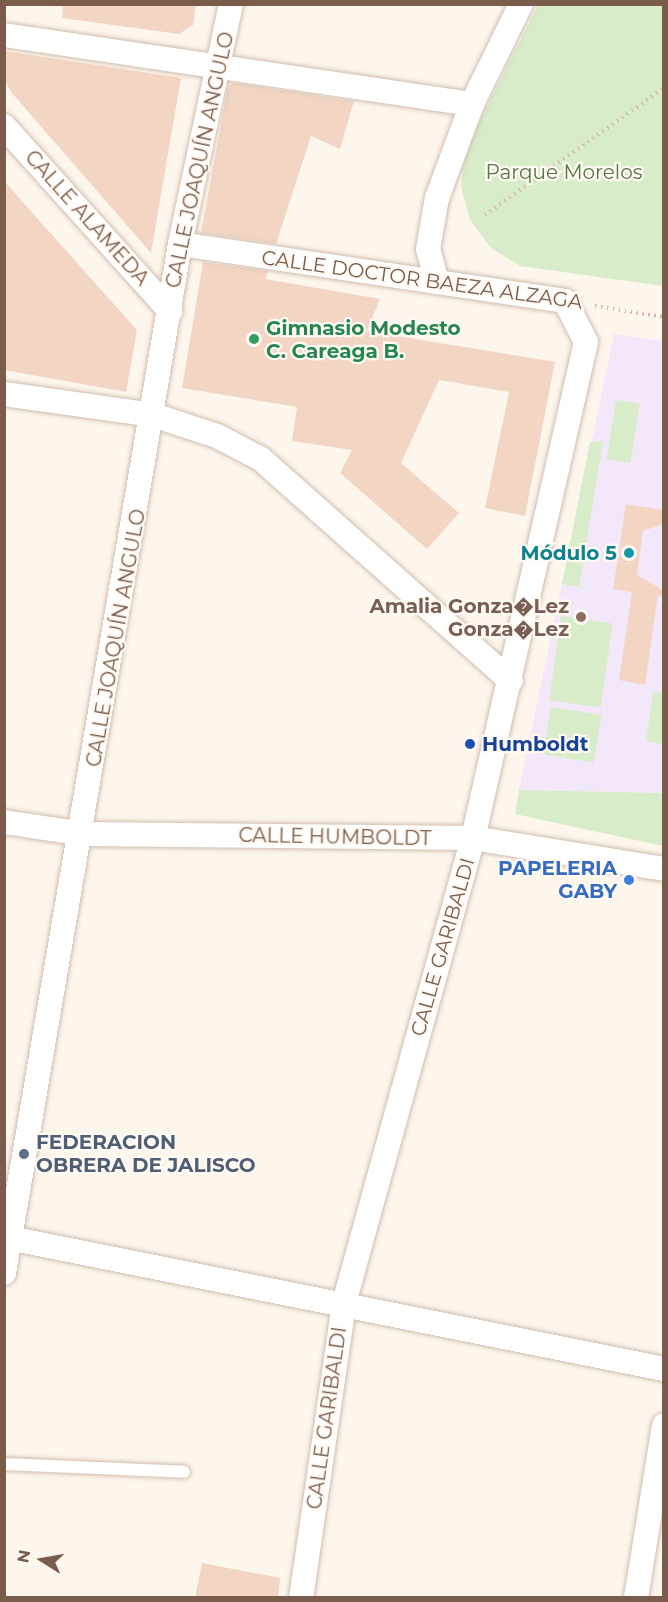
<!DOCTYPE html>
<html>
<head>
<meta charset="utf-8">
<style>
  body { margin:0 }
  #map { position:relative; width:668px; height:1602px; overflow:hidden; background:#fdf6ec; font-family:Montserrat,sans-serif }
  div>[style] { position:absolute }
  .education>* { inset:0; background:#f3e8fa }
  .green>* { inset:0; background:#d8ecc9; transform-origin:0 0 }
  .building>* { inset:0; background:#f3d5c3 }
  .path>* { height:4px; margin-top:-2px; transform-origin:0; background:repeating-linear-gradient(90deg,#d9b8a5 0 1.5px,transparent 0 6px) }
  .roads { filter:drop-shadow(0 0 2px #d1beb0) drop-shadow(0 0 2px #d1beb0) }
  .lane>* { height:12px; margin:-6px; padding:0 6px; transform-origin:6px; border-radius:6px; background:#fff }
  .street>* { height:24px; margin:-12px; padding:0 12px; transform-origin:12px; border-radius:12px; background:#fff }
  .dots>* { width:16px; height:16px; translate:-50% -50%; box-sizing:border-box; border:3px solid #fffaf3; border-radius:50% }
  span { translate:-50% -50%; white-space:nowrap; text-align:center; line-height:1.15; -webkit-text-stroke:4.5px #fffaf3; paint-order:stroke }
  .street-label { font-size:20px; color:#7a5c4d }
  .park-label { font-size:20px; color:#537a41 }
  .leisure-label { font-size:20px; color:#27864d; font-weight:700 }
  .left { translate:0 -50%; text-align:left }
  .culture-label { font-size:20px; color:#0d838f; font-weight:700 }
  .right { translate:-100% -50%; text-align:right }
  .education-label { font-size:20px; color:#785e54; font-weight:700 }
  .transit-label { font-size:20px; color:#164399; font-weight:700 }
  .shop-label { font-size:20px; color:#366cbe; font-weight:700 }
  .service-label { font-size:20px; color:#4e5e75; font-weight:700 }
  .frame { position:absolute; inset:0; border:6px solid #7a5c4d; pointer-events:none }
  .north { position:absolute; left:12px; top:1530px; width:60px; height:60px; -webkit-text-stroke:4px #fffaf3; paint-order:stroke; rotate:281deg; font-size:16px; font-weight:700; line-height:24px; text-align:center; color:#7a5c4d }
  .north::after { content:''; display:block; margin:auto; width:21px; height:27px; background:#7a5c4d; clip-path:polygon(50% 0,100% 100%,50% 72%,0 100%) }
</style>
</head>
<body>
<div id="map">
  <div class="education">
    <i style="clip-path:polygon(614px 334px,663px 341px,663px 793px,519px 790px)"></i>
  </div>
  <div class="green">
    <i style="clip-path:polygon(538px 5px,663px 5px,663px 286px,520px 266px,491px 248px,470px 220px,461px 187px,465px 150px)"></i>
    <i style="left:616px;top:400px;width:24px;height:60px;rotate:9deg"></i>
    <i style="clip-path:polygon(603px 441px,579px 587px,562px 584px,590px 442px)"></i>
    <i style="left:561px;top:616px;width:52px;height:85px;rotate:8deg"></i>
    <i style="clip-path:polygon(653px 692px,663px 693px,663px 744px,646px 741px)"></i>
    <i style="left:551px;top:707px;width:51px;height:48px;rotate:9deg"></i>
    <i style="clip-path:polygon(519px 790px,663px 793px,663px 846px,515px 814px)"></i>
  </div>
  <div class="building">
    <i style="clip-path:polygon(63px 4px,196px 4px,193px 25px,179px 34px,62px 18px)"></i>
    <i style="clip-path:polygon(4px 51px,181px 78px,151px 253px,11px 92px,4px 78px)"></i>
    <i style="clip-path:polygon(234px 83px,354px 101px,340px 149px,311px 136px,276px 244px,201px 233px,228px 86px)"></i>
    <i style="clip-path:polygon(4px 181px,137px 330px,126px 392px,4px 370px)"></i>
    <i style="clip-path:polygon(203px 262px,268px 271px,265px 279px,380px 299px,367px 331px,555px 362px,525px 516px,485px 508px,509px 392px,439px 380px,401px 463px,459px 513px,427px 549px,340px 473px,352px 450px,292px 441px,297px 407px,182px 388px)"></i>
    <i style="clip-path:polygon(626px 504px,663px 510px,663px 524px,643px 531px,637px 575px,663px 590px,663px 596px,658px 595px,645px 685px,619px 680px,632px 592px,613px 589px)"></i>
    <i style="clip-path:polygon(202px 1563px,280px 1578px,278px 1598px,195px 1598px)"></i>
  </div>
  <div class="path">
    <i style="left:485px;top:215px;width:219px;rotate:-35.4deg"></i>
    <i style="left:595px;top:306px;width:70px;rotate:9.1deg"></i>
  </div>
  <div class="roads">
    <div class="lane">
      <i style="left:4px;top:1464px;width:180px;rotate:2.5deg"></i>
    </div>
    <div class="street">
      <i style="left:4px;top:35px;width:473px;rotate:8.4deg"></i>
      <i style="left:4px;top:126px;width:249px;rotate:48.1deg"></i>
      <i style="left:180px;top:244px;width:389px;rotate:8.4deg"></i>
      <i style="left:565px;top:301px;width:46px;rotate:62.9deg"></i>
      <i style="left:586px;top:342px;width:509px;rotate:102.83deg"></i>
      <i style="left:473px;top:838px;width:484px;rotate:105.5deg"></i>
      <i style="left:344px;top:1304px;width:297px;rotate:98.3deg"></i>
      <i style="left:437px;top:282px;width:34px;rotate:-105deg"></i>
      <i style="left:428px;top:249px;width:52px;rotate:-80deg"></i>
      <i style="left:437px;top:198px;width:100px;rotate:-69.6deg"></i>
      <i style="left:472px;top:104px;width:111px;rotate:-63.9deg"></i>
      <i style="left:4px;top:394px;width:150px;rotate:8deg"></i>
      <i style="left:153px;top:415px;width:67px;rotate:18.2deg"></i>
      <i style="left:217px;top:436px;width:50px;rotate:27.6deg"></i>
      <i style="left:261px;top:459px;width:334px;rotate:41.6deg"></i>
      <i style="left:4px;top:822px;width:80px;rotate:8.6deg"></i>
      <i style="left:83px;top:834px;width:390px;rotate:0.6deg"></i>
      <i style="left:473px;top:838px;width:193px;rotate:9.2deg"></i>
      <i style="left:4px;top:1237px;width:673px;rotate:11.31deg"></i>
      <i style="left:4px;top:1273px;width:1044px;rotate:-80.29deg"></i>
      <i style="left:180px;top:244px;width:245px;rotate:-78deg"></i>
      <i style="left:636px;top:1598px;width:175px;rotate:-80.8deg"></i>
    </div>
  </div>
  <div class="dots">
    <i style="left:254px;top:339px;background:#2e9e5b"></i>
    <i style="left:629px;top:553px;background:#0f9aa8"></i>
    <i style="left:581px;top:617px;background:#8d6e63"></i>
    <i style="left:470px;top:744px;background:#1a4fb4"></i>
    <i style="left:629px;top:880px;background:#3f7fe0"></i>
    <i style="left:24px;top:1154px;background:#5c6f8a"></i>
  </div>
  <div class="street-label">
    <span style="left:200px;top:160px;rotate:-78deg">CALLE JOAQUÍN ANGULO</span>
    <span style="left:87px;top:218px;rotate:48deg">CALLE ALAMEDA</span>
    <span style="left:422px;top:280px;rotate:8deg">CALLE DOCTOR BAEZA ALZAGA</span>
    <span style="left:116px;top:638px;rotate:-80deg">CALLE JOAQUÍN ANGULO</span>
    <span style="left:335px;top:837px;rotate:1deg">CALLE HUMBOLDT</span>
    <span style="left:443px;top:947px;rotate:-74deg">CALLE GARIBALDI</span>
    <span style="left:327px;top:1418px;rotate:-82deg">CALLE GARIBALDI</span>
  </div>
  <div class="park-label">
    <span style="left:564px;top:172px">Parque Morelos</span>
  </div>
  <div class="leisure-label">
    <span class="left" style="left:266px;top:340px">Gimnasio Modesto<br>C. Careaga B.</span>
  </div>
  <div class="culture-label">
    <span class="right" style="left:617px;top:553px">Módulo 5</span>
  </div>
  <div class="education-label">
    <span class="right" style="left:569px;top:618px">Amalia Gonza�Lez<br>Gonza�Lez</span>
  </div>
  <div class="transit-label">
    <span class="left" style="left:482px;top:744px">Humboldt</span>
  </div>
  <div class="shop-label">
    <span class="right" style="left:617px;top:880px">PAPELERIA<br>GABY</span>
  </div>
  <div class="service-label">
    <span class="left" style="left:36px;top:1154px">FEDERACION<br>OBRERA DE JALISCO</span>
  </div>
  <div class="frame"></div>
  <div class="north">N</div>
</div>
</body>
</html>
